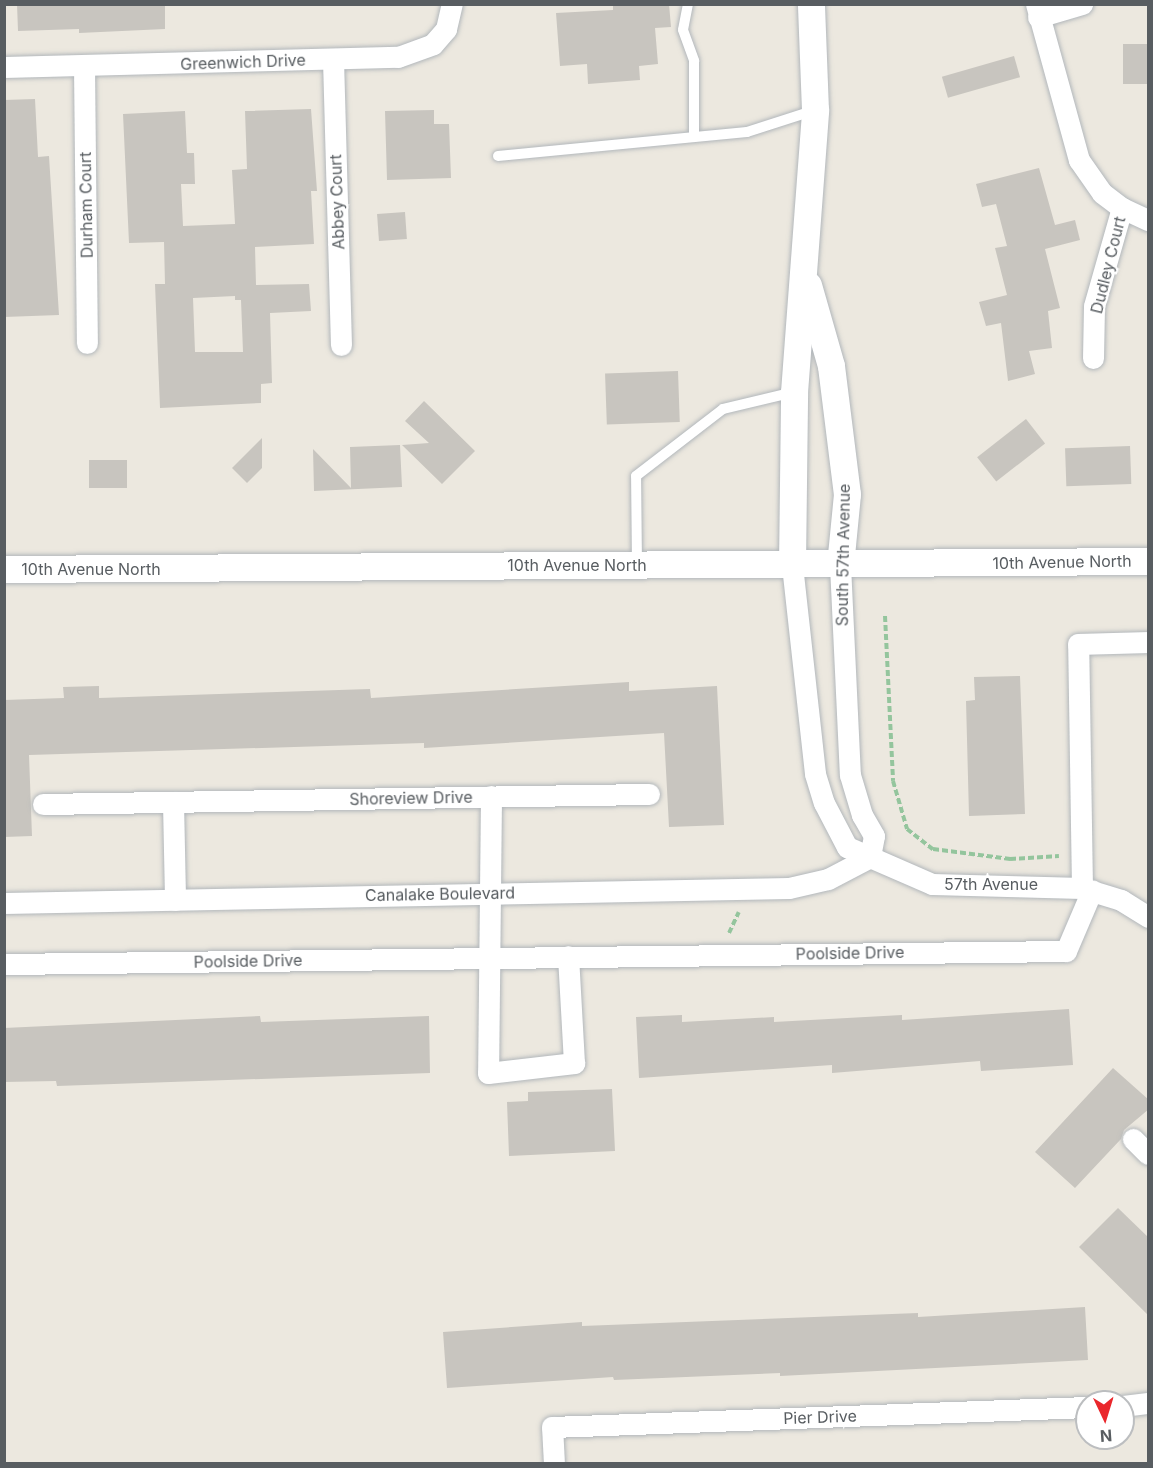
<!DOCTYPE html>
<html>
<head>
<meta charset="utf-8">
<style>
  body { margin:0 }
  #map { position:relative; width:1153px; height:1468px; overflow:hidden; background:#ece8df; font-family:Inter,sans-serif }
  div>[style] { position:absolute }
  .building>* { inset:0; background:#c8c5bf; transform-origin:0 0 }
  .path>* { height:4px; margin-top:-2px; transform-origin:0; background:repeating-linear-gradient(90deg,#94c59d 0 6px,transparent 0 9px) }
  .roads { filter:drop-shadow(0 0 2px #b2b7bb) drop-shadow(0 0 2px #b2b7bb) }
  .service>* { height:10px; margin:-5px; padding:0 5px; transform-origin:5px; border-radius:5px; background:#fff }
  .minor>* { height:21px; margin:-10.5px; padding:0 10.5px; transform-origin:10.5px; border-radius:10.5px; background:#fff }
  .tertiary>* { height:27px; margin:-13.5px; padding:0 13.5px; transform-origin:13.5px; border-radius:13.5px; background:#fff }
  span { translate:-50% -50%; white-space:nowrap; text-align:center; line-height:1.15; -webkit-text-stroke:4.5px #fff; paint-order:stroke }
  .street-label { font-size:16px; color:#585d61 }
  .frame { position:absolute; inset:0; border:6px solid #585d61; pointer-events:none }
  .north { position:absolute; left:1075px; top:1390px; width:60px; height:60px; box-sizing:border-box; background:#fff; border:2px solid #bcbec0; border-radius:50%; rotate:176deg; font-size:16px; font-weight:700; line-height:24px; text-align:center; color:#585d61 }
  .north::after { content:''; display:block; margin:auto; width:21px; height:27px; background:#ea272c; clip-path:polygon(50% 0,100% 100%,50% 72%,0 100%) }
</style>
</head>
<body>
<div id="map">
  <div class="building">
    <i style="clip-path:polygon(17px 4px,165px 4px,165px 29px,79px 33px,79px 29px,18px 31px)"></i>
    <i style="clip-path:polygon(613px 4px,669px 4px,671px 27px,655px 28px,658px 64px,639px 66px,640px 80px,588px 84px,587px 64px,560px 66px,556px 13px,613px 10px)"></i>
    <i style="left:1149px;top:44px;width:40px;height:26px;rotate:90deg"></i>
    <i style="left:1014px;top:56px;width:22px;height:75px;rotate:74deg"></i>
    <i style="clip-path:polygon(35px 99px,38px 157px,49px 156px,59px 315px,4px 317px,4px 100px)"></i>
    <i style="clip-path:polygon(evenodd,311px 109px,317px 191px,311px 191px,314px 244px,255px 247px,256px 285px,309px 284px,311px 311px,270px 313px,272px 383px,261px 384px,261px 403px,160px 408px,155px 284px,165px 284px,164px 242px,129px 243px,123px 114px,185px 111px,187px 153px,194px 153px,195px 184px,181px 184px,183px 226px,235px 224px,232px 170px,247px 169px,245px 111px,311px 109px,235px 296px,235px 300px,241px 300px,243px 352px,195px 352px,193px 298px,235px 296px)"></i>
    <i style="clip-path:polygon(434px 110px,434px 124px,449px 124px,451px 178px,387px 180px,385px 111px)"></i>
    <i style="clip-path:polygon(1039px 168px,1055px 225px,1075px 220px,1080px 240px,1045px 249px,1060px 308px,1048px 311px,1052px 348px,1029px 351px,1035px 374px,1008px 381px,1001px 323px,986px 326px,979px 302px,1007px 295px,995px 248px,1007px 246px,996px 204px,982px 207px,976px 184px)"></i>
    <i style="left:405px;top:212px;width:27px;height:28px;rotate:86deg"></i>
    <i style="left:678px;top:371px;width:51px;height:73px;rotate:88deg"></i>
    <i style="clip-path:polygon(424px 401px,475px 451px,442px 484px,402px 445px,429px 443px,405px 421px)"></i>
    <i style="left:1026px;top:419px;width:31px;height:62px;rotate:52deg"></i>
    <i style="clip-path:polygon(262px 438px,262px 468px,247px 483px,232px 468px)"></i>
    <i style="clip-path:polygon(400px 445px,402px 487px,314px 491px,313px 449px,351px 488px,350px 447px)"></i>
    <i style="left:1130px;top:446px;width:38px;height:65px;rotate:88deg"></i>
    <i style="left:127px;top:460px;width:28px;height:38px;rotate:90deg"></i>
    <i style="clip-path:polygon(1020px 676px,1025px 814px,969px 816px,966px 701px,975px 700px,974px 677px)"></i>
    <i style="clip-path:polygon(629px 682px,629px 691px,717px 686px,724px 825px,669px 827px,664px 733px,424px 748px,424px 743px,29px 755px,32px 836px,4px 837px,4px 700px,64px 698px,63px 687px,99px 686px,99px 698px,370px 689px,371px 698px)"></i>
    <i style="clip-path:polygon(1069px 1009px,1073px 1065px,981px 1071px,980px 1061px,832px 1073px,832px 1065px,639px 1078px,636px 1017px,682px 1015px,682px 1022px,774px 1017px,774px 1022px,902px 1015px,902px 1020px)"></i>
    <i style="clip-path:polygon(260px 1016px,261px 1022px,429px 1016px,430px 1073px,57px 1086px,56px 1081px,4px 1082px,4px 1028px)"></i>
    <i style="clip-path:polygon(1113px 1068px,1149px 1100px,1149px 1109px,1124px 1130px,1121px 1139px,1075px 1188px,1035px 1152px)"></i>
    <i style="clip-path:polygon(612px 1089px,615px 1151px,509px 1156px,507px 1102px,528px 1101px,528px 1092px)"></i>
    <i style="clip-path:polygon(1118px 1208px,1149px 1238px,1149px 1316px,1079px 1247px)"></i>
    <i style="clip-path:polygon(1085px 1307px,1088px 1360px,780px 1376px,780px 1373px,614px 1380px,613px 1377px,447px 1388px,443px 1332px,582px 1322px,582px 1326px,918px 1313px,918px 1317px)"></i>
  </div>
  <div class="path">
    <i style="left:885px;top:616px;width:165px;rotate:87.2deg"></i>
    <i style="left:893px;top:781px;width:50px;rotate:73.7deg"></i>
    <i style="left:907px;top:829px;width:33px;rotate:38deg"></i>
    <i style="left:933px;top:849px;width:78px;rotate:7.4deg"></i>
    <i style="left:1010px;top:859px;width:49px;rotate:-3.5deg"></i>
    <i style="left:729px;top:933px;width:23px;rotate:-65deg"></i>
  </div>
  <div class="roads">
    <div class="service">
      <i style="left:688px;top:4px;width:26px;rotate:101deg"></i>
      <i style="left:683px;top:30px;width:33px;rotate:70deg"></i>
      <i style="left:694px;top:61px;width:76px;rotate:90deg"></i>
      <i style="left:498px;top:156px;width:250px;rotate:-5.5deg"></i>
      <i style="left:747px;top:132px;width:71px;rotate:-17.9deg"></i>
      <i style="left:637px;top:565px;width:89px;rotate:-90.6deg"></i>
      <i style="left:636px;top:476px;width:110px;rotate:-37.6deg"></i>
      <i style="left:723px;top:409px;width:73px;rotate:-13.5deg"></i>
    </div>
    <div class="minor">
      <i style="left:1036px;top:4px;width:162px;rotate:74.6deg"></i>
      <i style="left:1079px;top:160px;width:40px;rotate:55.1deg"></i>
      <i style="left:1102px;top:193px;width:25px;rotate:37deg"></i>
      <i style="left:1122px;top:208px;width:29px;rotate:25deg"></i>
      <i style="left:1038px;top:17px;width:46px;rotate:-16.5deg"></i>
      <i style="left:333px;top:59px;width:286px;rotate:88.4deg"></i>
      <i style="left:84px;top:66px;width:277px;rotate:89.4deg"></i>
      <i style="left:4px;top:67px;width:394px;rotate:-1.5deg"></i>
      <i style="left:398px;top:57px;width:37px;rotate:-20deg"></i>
      <i style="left:433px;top:44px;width:20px;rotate:-49deg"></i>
      <i style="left:446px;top:29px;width:26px;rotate:-77deg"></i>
      <i style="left:1093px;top:358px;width:52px;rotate:-88.9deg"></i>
      <i style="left:1094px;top:306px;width:102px;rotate:-74.1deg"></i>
      <i style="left:792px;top:565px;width:210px;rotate:83.7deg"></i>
      <i style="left:815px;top:774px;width:30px;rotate:73deg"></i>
      <i style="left:824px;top:803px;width:50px;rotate:62.4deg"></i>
      <i style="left:847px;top:847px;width:93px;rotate:23.5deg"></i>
      <i style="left:932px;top:884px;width:150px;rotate:1.5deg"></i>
      <i style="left:1082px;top:888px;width:41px;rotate:17.1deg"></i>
      <i style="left:1121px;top:900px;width:32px;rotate:32deg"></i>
      <i style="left:840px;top:565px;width:210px;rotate:87.3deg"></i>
      <i style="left:850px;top:775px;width:42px;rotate:73.3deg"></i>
      <i style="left:862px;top:815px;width:24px;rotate:60deg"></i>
      <i style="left:874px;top:836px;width:21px;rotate:101deg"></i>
      <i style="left:491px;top:796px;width:277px;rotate:90.6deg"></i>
      <i style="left:488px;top:1073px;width:87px;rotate:-6.6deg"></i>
      <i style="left:574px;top:1063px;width:107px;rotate:-93.2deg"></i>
      <i style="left:173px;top:802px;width:98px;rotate:88.8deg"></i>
      <i style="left:43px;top:804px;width:606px;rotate:-0.95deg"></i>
      <i style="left:1082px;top:888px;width:244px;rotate:-90.9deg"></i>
      <i style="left:1078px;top:644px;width:70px;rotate:-1.6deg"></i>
      <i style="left:4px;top:903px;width:785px;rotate:-1.09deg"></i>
      <i style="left:789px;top:888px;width:40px;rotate:-13deg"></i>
      <i style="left:828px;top:879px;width:47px;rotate:-27.6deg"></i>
      <i style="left:4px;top:964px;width:1062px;rotate:-0.7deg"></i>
      <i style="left:1066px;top:951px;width:66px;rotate:-66.9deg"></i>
      <i style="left:1133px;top:1139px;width:21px;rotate:45deg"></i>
      <i style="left:1123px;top:1406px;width:25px;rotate:-7deg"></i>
      <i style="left:554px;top:1464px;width:37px;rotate:-93deg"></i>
      <i style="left:552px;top:1427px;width:535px;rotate:-2.14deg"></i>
    </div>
    <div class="tertiary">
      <i style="left:808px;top:285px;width:84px;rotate:74.1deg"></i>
      <i style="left:831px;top:366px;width:129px;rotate:82.9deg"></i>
      <i style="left:847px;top:494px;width:71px;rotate:95.6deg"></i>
      <i style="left:792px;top:565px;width:173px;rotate:-89.3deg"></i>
      <i style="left:794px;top:392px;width:283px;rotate:-85.7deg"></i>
      <i style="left:815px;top:110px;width:106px;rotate:-92.2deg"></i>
      <i style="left:4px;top:569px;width:1144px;rotate:-0.4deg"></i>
    </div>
  </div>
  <div class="street-label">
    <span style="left:243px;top:62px;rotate:-2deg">Greenwich Drive</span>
    <span style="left:337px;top:202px;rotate:-92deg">Abbey Court</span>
    <span style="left:86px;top:205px;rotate:-91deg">Durham Court</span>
    <span style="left:1108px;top:265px;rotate:-76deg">Dudley Court</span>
    <span style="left:843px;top:555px;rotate:-89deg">South 57th Avenue</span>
    <span style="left:1062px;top:562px;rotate:-1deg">10th Avenue North</span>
    <span style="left:577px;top:565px">10th Avenue North</span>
    <span style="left:91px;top:569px">10th Avenue North</span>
    <span style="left:411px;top:798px;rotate:-1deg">Shoreview Drive</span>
    <span style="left:991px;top:884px">57th Avenue</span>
    <span style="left:440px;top:894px;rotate:-1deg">Canalake Boulevard</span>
    <span style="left:850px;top:953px;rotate:-1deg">Poolside Drive</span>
    <span style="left:248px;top:961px;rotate:-1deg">Poolside Drive</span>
    <span style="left:820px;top:1417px;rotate:-2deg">Pier Drive</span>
  </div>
  <div class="frame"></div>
  <div class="north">N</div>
</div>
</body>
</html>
